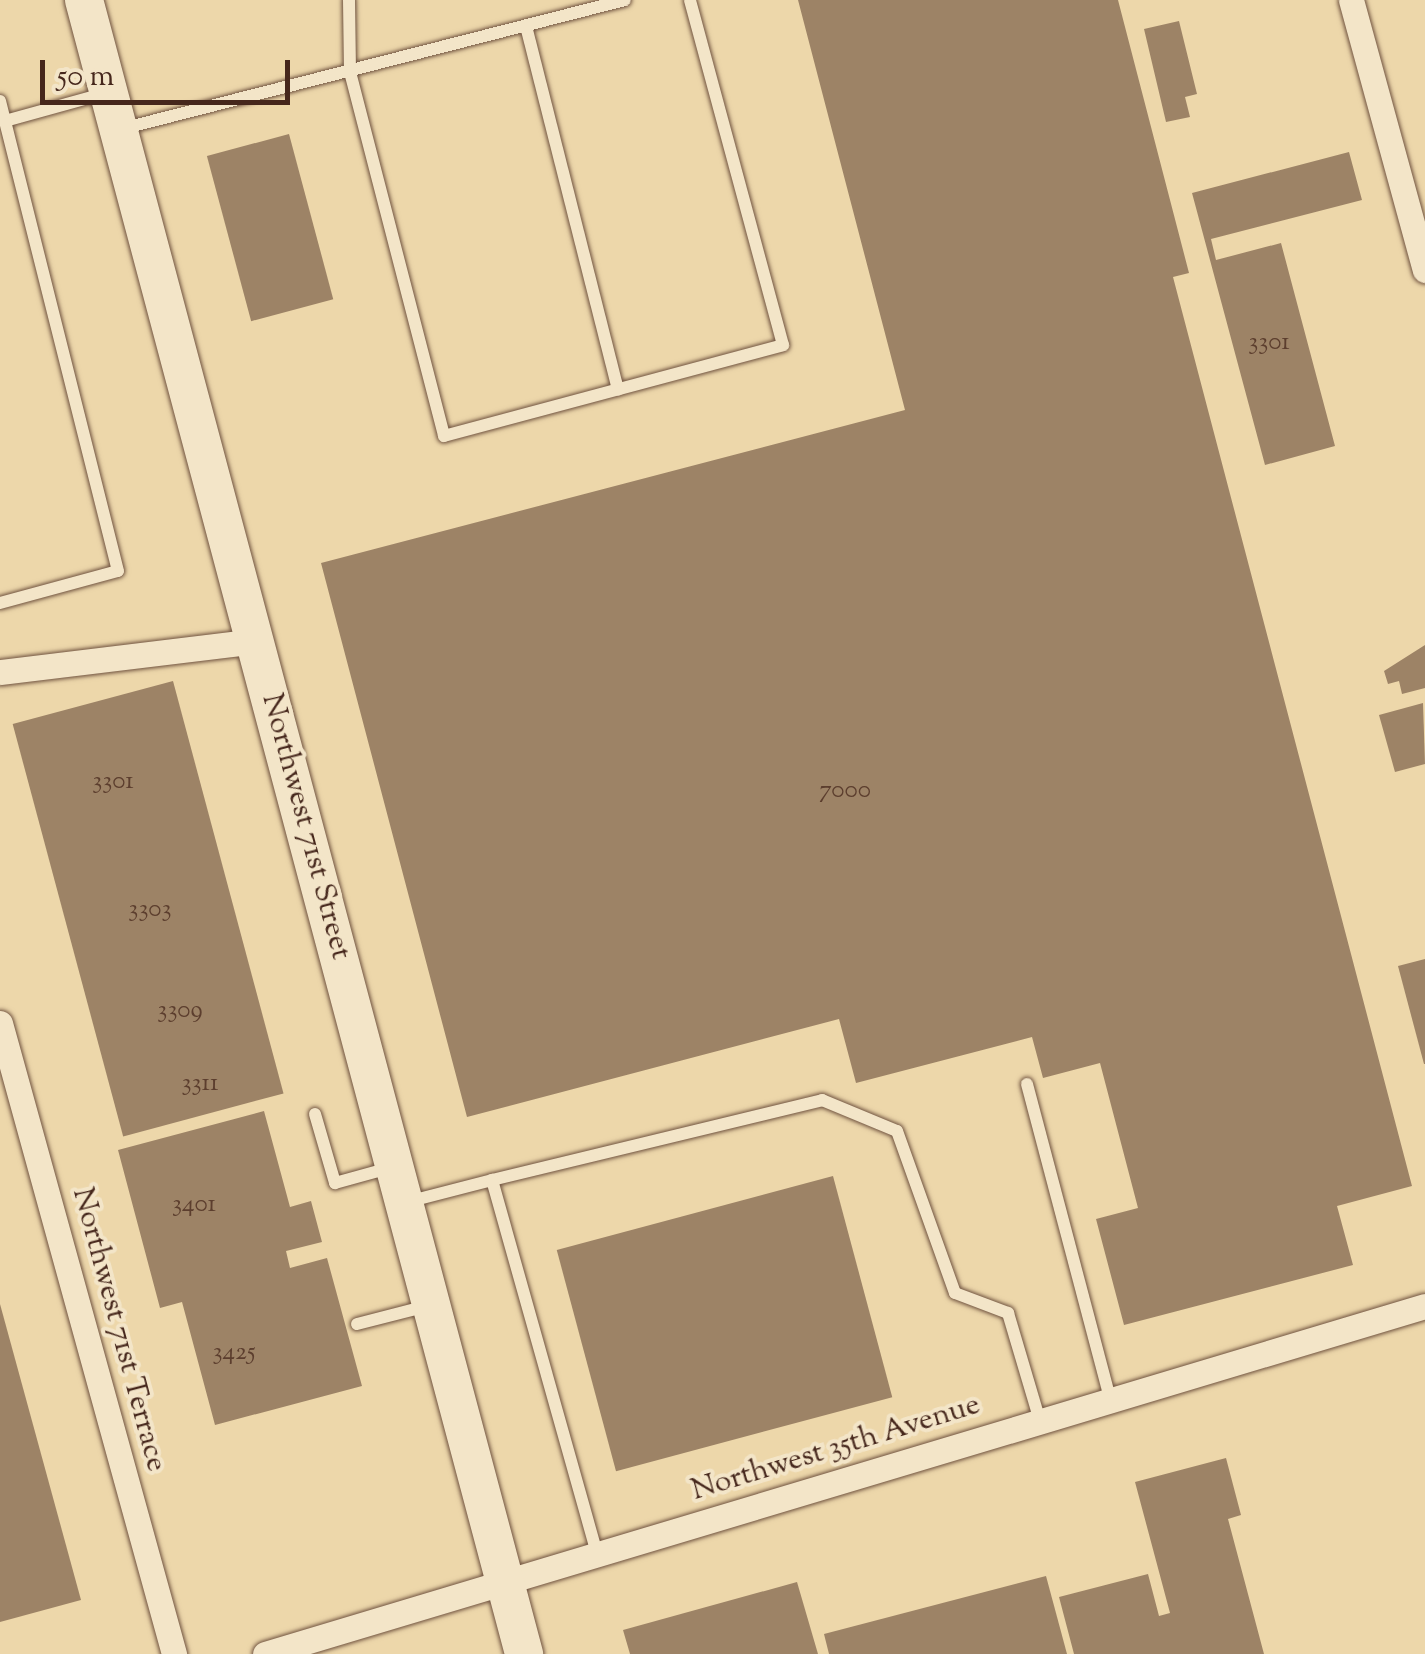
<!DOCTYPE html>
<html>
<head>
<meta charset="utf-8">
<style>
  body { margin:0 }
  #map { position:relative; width:1425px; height:1654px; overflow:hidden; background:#edd7aa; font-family:"Sorts Mill Goudy",serif }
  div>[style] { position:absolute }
  .building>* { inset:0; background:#9d8366; transform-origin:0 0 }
  .roads { filter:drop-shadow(0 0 2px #705340) drop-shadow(0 0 2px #705340) }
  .lane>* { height:12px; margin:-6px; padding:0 6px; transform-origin:6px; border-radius:6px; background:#f3e5c8 }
  .street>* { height:25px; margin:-12.5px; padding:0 12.5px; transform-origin:12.5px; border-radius:12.5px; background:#f3e5c8 }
  .secondary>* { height:38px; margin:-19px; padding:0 19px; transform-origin:19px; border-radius:19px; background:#f3e5c8 }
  span { translate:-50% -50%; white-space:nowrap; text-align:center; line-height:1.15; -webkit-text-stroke:8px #f3e5c8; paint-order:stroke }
  .number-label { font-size:25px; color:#5c3e2e }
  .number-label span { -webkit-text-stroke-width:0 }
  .street-label { font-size:30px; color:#46271c }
  .scale { position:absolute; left:40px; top:60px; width:250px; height:45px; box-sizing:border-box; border:5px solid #46271c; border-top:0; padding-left:12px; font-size:30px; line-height:35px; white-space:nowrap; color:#46271c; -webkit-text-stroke:8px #f3e5c8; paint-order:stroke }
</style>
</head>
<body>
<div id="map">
  <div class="building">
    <i style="clip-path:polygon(798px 0,1118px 0,1189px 273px,1173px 277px,1412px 1186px,1337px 1206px,1353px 1265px,1124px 1325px,1096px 1219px,1138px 1208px,1100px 1063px,1043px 1078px,1032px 1037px,856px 1083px,839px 1019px,467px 1117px,321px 563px,905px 410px)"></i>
    <i style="clip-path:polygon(1179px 21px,1197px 94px,1185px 97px,1190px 117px,1166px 122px,1144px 29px)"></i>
    <i style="left:289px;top:134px;width:171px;height:85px;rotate:75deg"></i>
    <i style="clip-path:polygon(1349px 152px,1362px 200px,1211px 239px,1216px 260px,1281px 243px,1335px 446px,1265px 465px,1192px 193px)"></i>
    <i style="clip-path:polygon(1425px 645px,1425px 688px,1402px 694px,1399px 681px,1388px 684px,1384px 671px)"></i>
    <i style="left:173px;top:681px;width:427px;height:166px;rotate:75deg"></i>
    <i style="clip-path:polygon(1423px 703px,1425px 764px,1395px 772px,1379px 715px)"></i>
    <i style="clip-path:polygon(1425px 959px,1425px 1064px,1424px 1064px,1398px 966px)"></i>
    <i style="clip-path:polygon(264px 1111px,290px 1207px,311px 1201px,322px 1242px,286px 1251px,290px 1268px,327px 1258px,362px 1386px,215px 1425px,182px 1302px,160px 1308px,118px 1150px)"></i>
    <i style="left:833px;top:1176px;width:229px;height:286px;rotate:75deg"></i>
    <i style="clip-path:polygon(0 1304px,81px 1600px,0 1622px)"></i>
    <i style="clip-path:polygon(1226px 1458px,1241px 1515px,1228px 1519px,1264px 1654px,1074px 1654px,1059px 1597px,1148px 1574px,1159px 1616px,1170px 1613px,1135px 1482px)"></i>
    <i style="clip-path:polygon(1046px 1576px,1067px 1654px,829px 1654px,824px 1634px)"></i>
    <i style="clip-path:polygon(797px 1582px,818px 1654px,630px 1654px,623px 1630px)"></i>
  </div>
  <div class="roads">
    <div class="lane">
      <i style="left:349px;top:0;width:72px;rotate:89.2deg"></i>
      <i style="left:350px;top:72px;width:376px;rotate:75.5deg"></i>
      <i style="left:444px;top:436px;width:351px;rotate:-15deg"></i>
      <i style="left:783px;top:345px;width:357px;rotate:-105.1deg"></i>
      <i style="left:526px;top:26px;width:375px;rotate:75.8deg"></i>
      <i style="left:0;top:101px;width:21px;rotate:76deg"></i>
      <i style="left:5px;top:121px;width:105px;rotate:-15.5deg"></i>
      <i style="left:121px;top:129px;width:520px;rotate:-14.36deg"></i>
      <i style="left:0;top:603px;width:122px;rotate:-15.2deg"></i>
      <i style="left:118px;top:571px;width:464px;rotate:-104.1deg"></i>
      <i style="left:1027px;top:1084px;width:326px;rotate:75.2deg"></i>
      <i style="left:315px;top:1114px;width:72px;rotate:73.8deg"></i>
      <i style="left:335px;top:1183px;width:60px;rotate:-15.4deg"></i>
      <i style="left:492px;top:1180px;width:340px;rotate:-13.6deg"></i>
      <i style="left:822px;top:1100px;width:81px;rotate:22.5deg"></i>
      <i style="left:897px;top:1131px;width:172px;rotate:70.3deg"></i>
      <i style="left:955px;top:1293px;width:57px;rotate:20.7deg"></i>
      <i style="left:1008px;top:1313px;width:113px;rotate:73.5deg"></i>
      <i style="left:407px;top:1202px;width:88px;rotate:-14.5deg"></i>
      <i style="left:492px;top:1180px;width:391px;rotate:74.3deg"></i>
      <i style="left:357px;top:1324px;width:72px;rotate:-14.4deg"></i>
    </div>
    <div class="street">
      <i style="left:1351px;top:0;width:280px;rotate:74.7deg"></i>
      <i style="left:0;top:672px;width:258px;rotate:-6.9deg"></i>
      <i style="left:0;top:1023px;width:655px;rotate:74.58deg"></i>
      <i style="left:265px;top:1654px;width:1211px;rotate:-16.7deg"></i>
    </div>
    <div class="secondary">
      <i style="left:84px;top:0;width:1712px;rotate:75.1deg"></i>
    </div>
  </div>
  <div class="number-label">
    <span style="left:1269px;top:343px">3301</span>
    <span style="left:113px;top:782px">3301</span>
    <span style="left:845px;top:791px">7000</span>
    <span style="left:150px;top:910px">3303</span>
    <span style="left:180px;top:1011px">3309</span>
    <span style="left:200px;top:1084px">3311</span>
    <span style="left:194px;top:1205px">3401</span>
    <span style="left:234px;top:1353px">3425</span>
  </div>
  <div class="street-label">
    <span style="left:305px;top:827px;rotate:75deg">Northwest 71st Street</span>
    <span style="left:118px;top:1330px;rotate:75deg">Northwest 71st Terrace</span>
    <span style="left:836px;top:1449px;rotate:-17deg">Northwest 35th Avenue</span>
  </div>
  <div class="scale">50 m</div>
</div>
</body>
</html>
